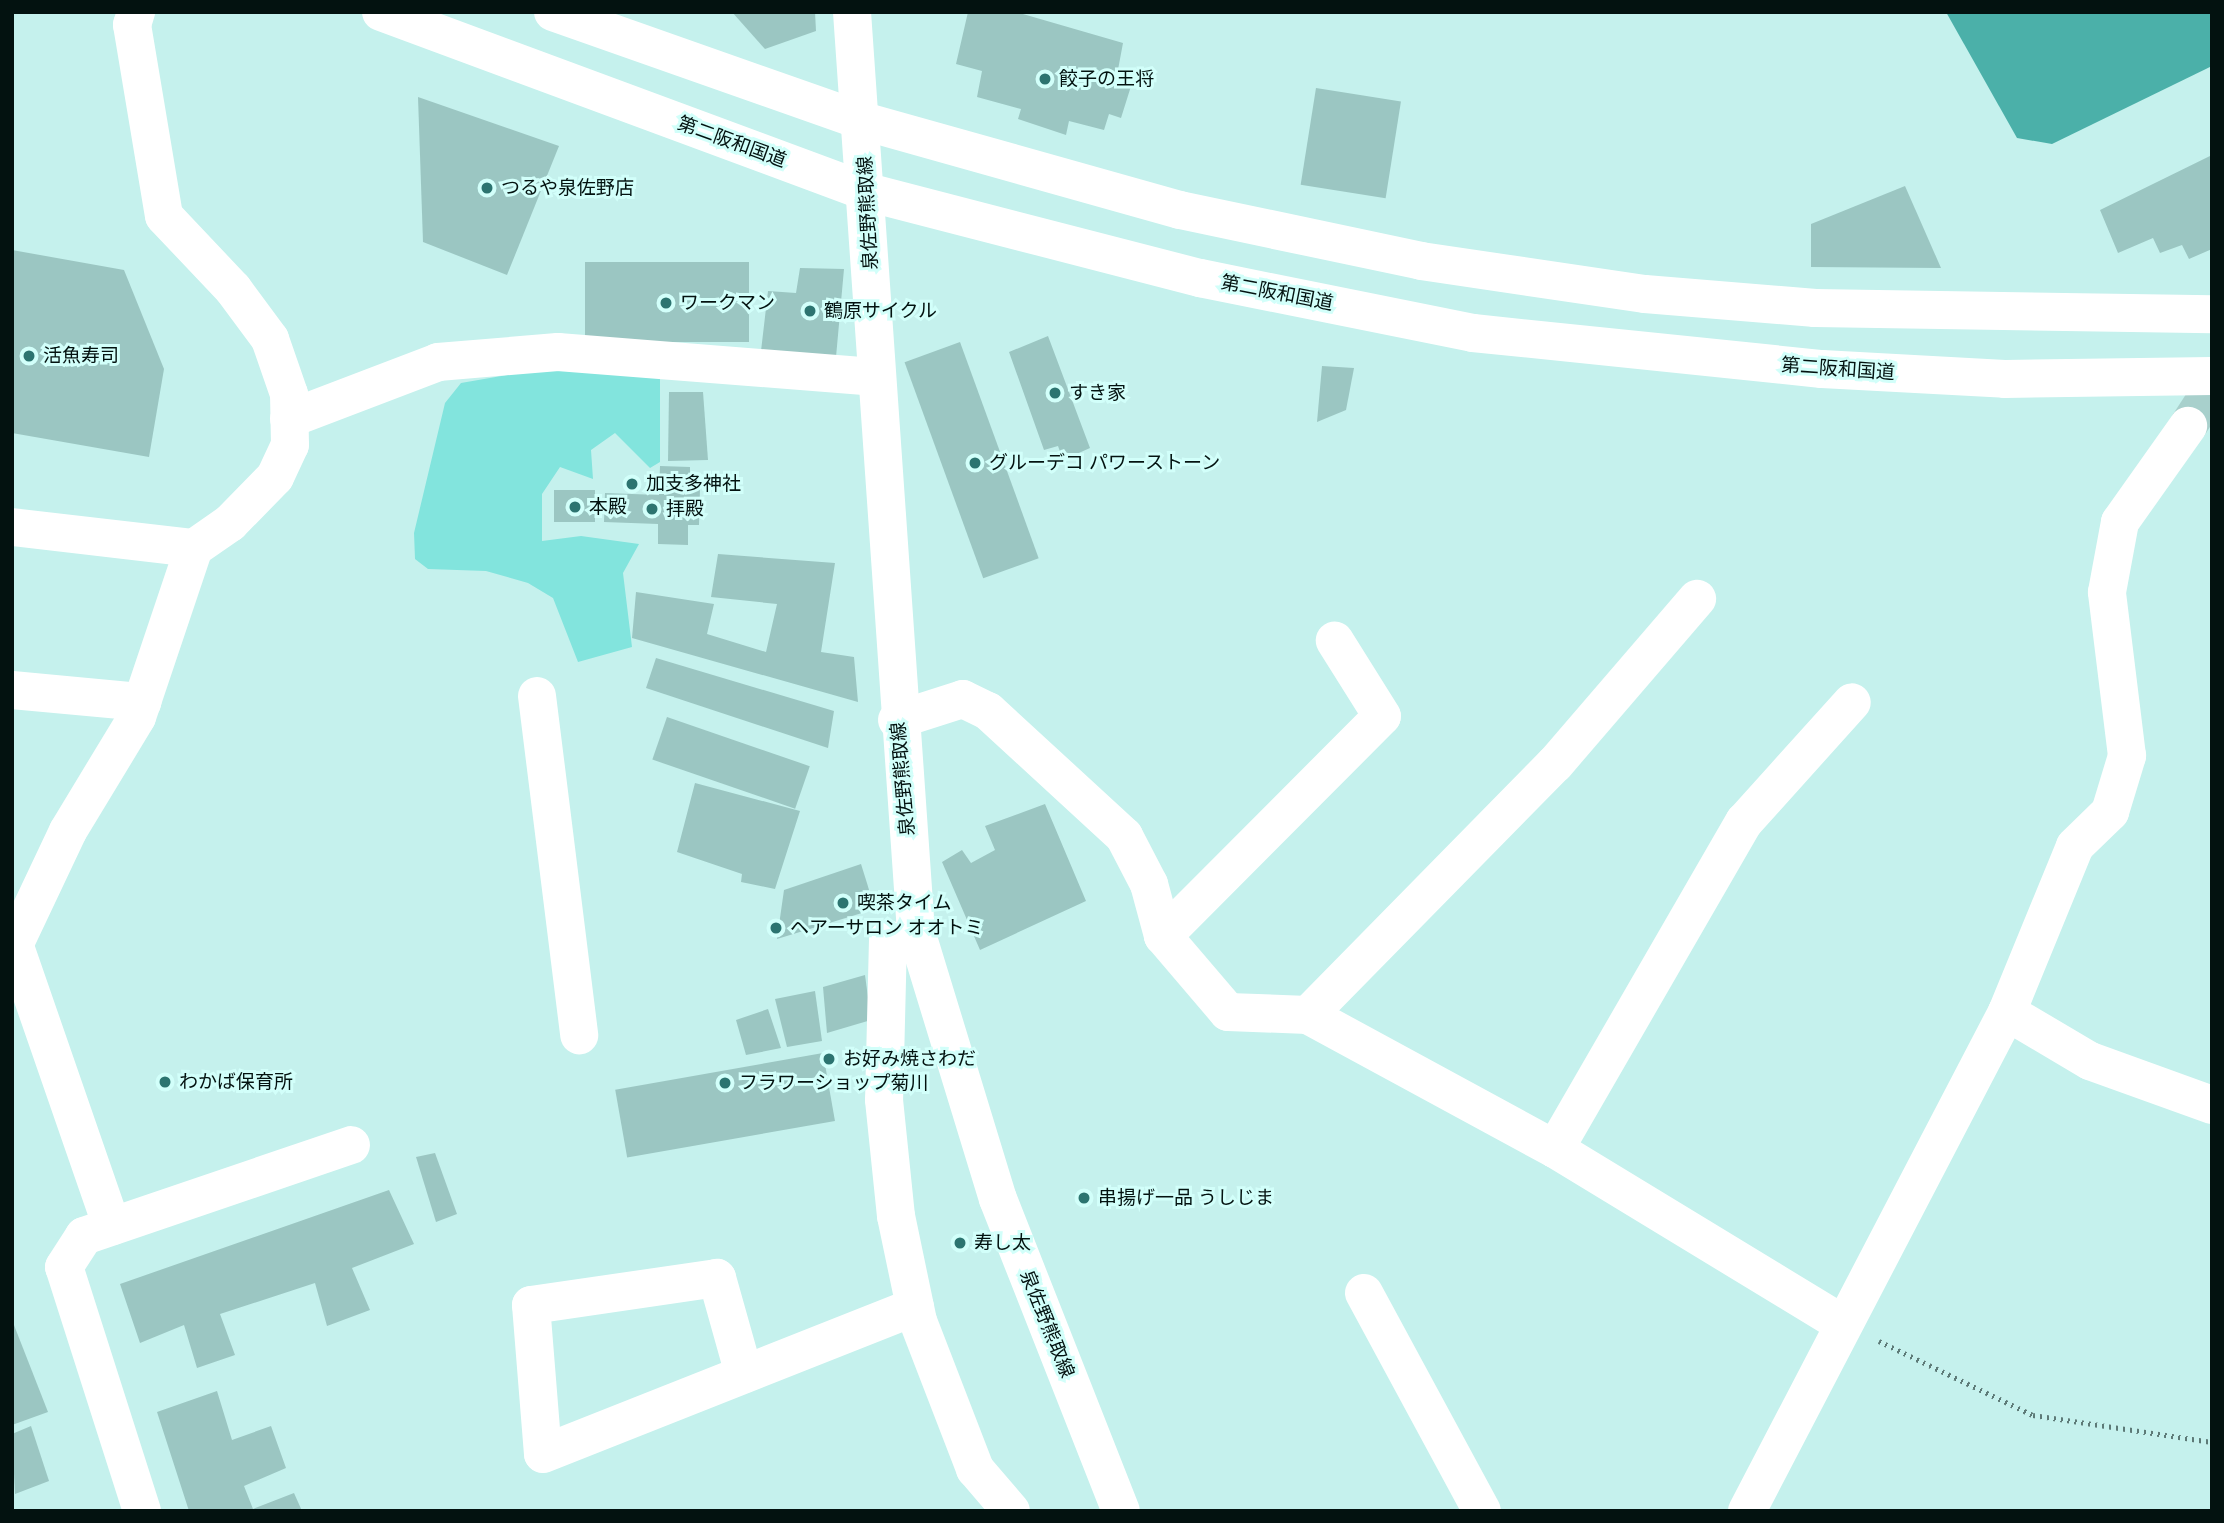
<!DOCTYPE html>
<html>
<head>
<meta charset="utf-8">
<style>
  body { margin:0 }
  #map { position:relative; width:2224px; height:1523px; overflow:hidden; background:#c5f1ed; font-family:Poppins,"Noto Sans JP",sans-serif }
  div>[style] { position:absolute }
  .green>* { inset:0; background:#82e4dd }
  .water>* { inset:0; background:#4bb0a9 }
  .building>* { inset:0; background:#9bc6c2; transform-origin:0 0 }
  .minor-tunnel>* { height:38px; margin-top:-19px; transform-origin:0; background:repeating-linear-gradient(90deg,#a8d0cc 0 38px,transparent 0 57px) }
  .path>* { height:4.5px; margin-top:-2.25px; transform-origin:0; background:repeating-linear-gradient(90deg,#5d7a77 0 2px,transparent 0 7px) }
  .minor>* { height:38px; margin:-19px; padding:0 19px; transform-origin:19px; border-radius:19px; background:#fff }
  .major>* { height:38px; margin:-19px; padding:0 19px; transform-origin:19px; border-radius:19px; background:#fff }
  .highway>* { height:38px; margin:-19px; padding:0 19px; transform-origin:19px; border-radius:19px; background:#fff }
  .dots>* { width:19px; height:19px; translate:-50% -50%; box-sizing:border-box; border:4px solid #d2fffa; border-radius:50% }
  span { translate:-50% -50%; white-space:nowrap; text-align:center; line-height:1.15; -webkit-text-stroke:6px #d2fffa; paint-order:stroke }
  .poi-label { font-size:19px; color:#031210 }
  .left { translate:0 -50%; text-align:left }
  .street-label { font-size:19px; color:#031210 }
  .frame { position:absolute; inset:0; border:14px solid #031210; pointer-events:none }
</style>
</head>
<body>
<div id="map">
  <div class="green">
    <i style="clip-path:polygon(564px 365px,660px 373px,660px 462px,650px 468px,615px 433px,591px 450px,593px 479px,560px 467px,542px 494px,542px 541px,581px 536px,639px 544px,623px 573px,632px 647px,578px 662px,553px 598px,528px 583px,486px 571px,428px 569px,415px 559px,414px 533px,445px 403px,461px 383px)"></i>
  </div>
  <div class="water">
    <i style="clip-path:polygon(1946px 12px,2212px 12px,2212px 66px,2052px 144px,2017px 138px)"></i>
  </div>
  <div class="building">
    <i style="clip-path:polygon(732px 12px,815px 12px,816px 31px,765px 49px)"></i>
    <i style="clip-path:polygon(968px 12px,1016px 12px,1123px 43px,1117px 75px,1132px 83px,1121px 118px,1109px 114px,1104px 130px,1069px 121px,1066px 135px,1018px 119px,1021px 109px,977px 97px,982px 71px,956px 64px)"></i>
    <i style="left:1316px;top:88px;width:86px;height:98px;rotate:9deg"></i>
    <i style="clip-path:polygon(418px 97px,559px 146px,507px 275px,423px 242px)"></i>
    <i style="clip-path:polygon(2212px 155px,2212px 249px,2189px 259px,2182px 245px,2160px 253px,2153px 238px,2118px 253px,2100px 210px)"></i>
    <i style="clip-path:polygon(1905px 186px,1941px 268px,1811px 267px,1811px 224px)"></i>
    <i style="clip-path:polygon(12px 250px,124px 270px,164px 369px,149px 457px,12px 433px)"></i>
    <i style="left:585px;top:262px;width:164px;height:80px"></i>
    <i style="clip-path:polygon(800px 268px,844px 269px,836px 357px,761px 351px,768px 291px,796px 293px)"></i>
    <i style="clip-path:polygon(1048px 336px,1090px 448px,1063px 460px,1058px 446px,1044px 450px,1009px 352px)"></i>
    <i style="left:960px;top:342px;width:230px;height:59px;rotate:70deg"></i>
    <i style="clip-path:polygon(1322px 366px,1354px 368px,1346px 410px,1317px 422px)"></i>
    <i style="clip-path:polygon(669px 392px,703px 392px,708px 460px,668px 461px)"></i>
    <i style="clip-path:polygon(660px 466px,690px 467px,690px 488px,700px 489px,699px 525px,688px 525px,688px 545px,658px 544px,658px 524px,604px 522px,605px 493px,659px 495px)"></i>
    <i style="left:595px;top:490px;width:32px;height:41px;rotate:90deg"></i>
    <i style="clip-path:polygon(718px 554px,835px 563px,821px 652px,854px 657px,858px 702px,632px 638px,636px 592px,714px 604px,707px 634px,766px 652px,777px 604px,711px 597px)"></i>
    <i style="clip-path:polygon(656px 658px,834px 711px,828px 748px,646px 688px)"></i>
    <i style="left:667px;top:717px;width:151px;height:45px;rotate:19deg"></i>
    <i style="clip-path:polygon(695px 783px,800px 811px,775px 889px,741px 882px,742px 874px,677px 852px)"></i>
    <i style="clip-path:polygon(1045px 804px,1086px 901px,980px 950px,942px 862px,962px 850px,971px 863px,995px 850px,985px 826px)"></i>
    <i style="clip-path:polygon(861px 864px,875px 909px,777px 939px,784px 890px)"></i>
    <i style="clip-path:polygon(865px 975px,871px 1020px,827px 1033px,823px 987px)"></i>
    <i style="clip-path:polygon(815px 991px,822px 1041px,787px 1047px,775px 999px)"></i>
    <i style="clip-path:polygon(768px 1009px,781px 1048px,746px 1055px,736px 1020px)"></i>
    <i style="left:823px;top:1053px;width:69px;height:211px;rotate:80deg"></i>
    <i style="clip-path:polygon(435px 1153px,457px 1214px,436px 1222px,416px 1157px)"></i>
    <i style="clip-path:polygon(389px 1190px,414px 1244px,352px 1268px,370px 1310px,327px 1326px,315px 1283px,220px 1314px,235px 1355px,197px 1368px,184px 1325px,140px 1343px,120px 1284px)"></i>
    <i style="clip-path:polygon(12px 1320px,48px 1412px,12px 1425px)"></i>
    <i style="clip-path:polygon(217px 1391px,232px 1440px,271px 1426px,286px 1468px,244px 1486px,253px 1509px,294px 1493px,302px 1511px,189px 1511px,157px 1412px)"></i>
    <i style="clip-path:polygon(31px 1426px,49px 1481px,15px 1494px,12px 1434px)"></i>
  </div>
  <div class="minor-tunnel">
    <i style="left:2188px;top:426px;width:44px;rotate:-57deg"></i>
  </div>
  <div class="path">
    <i style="left:1879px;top:1341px;width:171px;rotate:25.7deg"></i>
    <i style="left:2033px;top:1415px;width:181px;rotate:8.6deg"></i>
  </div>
  <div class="minor">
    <i style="left:289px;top:419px;width:160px;rotate:-20.9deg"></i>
    <i style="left:438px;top:362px;width:120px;rotate:-4.8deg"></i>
    <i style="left:558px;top:352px;width:320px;rotate:4.5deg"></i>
    <i style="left:12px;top:527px;width:183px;rotate:6.6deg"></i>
    <i style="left:194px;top:548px;width:44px;rotate:-34.8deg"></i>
    <i style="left:230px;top:523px;width:64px;rotate:-45.6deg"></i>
    <i style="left:275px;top:477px;width:35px;rotate:-65deg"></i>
    <i style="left:290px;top:445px;width:51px;rotate:-91.1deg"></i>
    <i style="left:289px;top:394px;width:58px;rotate:-109.1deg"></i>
    <i style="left:270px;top:339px;width:62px;rotate:-126.5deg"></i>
    <i style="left:233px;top:289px;width:100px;rotate:-133.4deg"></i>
    <i style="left:164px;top:216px;width:194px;rotate:-99.5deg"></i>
    <i style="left:132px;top:25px;width:14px;rotate:-73deg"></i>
    <i style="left:12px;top:690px;width:131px;rotate:5.3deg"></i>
    <i style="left:537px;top:696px;width:342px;rotate:82.9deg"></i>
    <i style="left:897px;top:720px;width:69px;rotate:-17.7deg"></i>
    <i style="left:963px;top:699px;width:28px;rotate:26deg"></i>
    <i style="left:988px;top:711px;width:185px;rotate:42.6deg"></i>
    <i style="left:1124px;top:836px;width:54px;rotate:62.5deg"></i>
    <i style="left:1149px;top:884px;width:54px;rotate:74.9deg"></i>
    <i style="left:1163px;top:936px;width:100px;rotate:49.5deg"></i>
    <i style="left:1228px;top:1012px;width:80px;rotate:2.1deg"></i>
    <i style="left:1308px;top:1015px;width:281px;rotate:28.5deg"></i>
    <i style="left:1555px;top:1149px;width:335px;rotate:31.3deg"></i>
    <i style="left:1163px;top:936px;width:310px;rotate:-45.1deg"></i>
    <i style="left:1382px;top:716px;width:89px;rotate:-122.1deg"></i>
    <i style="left:12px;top:938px;width:305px;rotate:70.9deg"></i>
    <i style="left:17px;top:939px;width:119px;rotate:-64.7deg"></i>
    <i style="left:68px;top:831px;width:133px;rotate:-58.8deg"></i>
    <i style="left:137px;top:717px;width:178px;rotate:-71.4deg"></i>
    <i style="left:888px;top:939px;width:161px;rotate:91.4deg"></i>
    <i style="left:884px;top:1100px;width:117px;rotate:84.1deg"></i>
    <i style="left:896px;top:1216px;width:107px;rotate:78.2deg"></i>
    <i style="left:918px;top:1321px;width:159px;rotate:68.9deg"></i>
    <i style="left:975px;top:1469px;width:55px;rotate:49.4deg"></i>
    <i style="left:2007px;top:1012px;width:96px;rotate:30.6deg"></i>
    <i style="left:2090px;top:1061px;width:130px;rotate:19.8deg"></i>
    <i style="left:1308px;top:1015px;width:352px;rotate:-45.5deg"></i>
    <i style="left:1555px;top:764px;width:218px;rotate:-49.3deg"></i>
    <i style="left:1555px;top:1149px;width:378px;rotate:-60deg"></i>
    <i style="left:1744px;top:822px;width:161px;rotate:-48deg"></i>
    <i style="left:1364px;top:1293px;width:248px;rotate:61.6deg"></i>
    <i style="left:744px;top:1374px;width:100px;rotate:-105.7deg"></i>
    <i style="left:717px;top:1278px;width:188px;rotate:171.7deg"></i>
    <i style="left:531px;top:1305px;width:149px;rotate:85.4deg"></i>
    <i style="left:543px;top:1454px;width:400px;rotate:-21.6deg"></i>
    <i style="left:142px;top:1511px;width:256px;rotate:-107.7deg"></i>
    <i style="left:64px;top:1267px;width:37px;rotate:-57deg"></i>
    <i style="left:84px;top:1236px;width:282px;rotate:-18.8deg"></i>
    <i style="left:1747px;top:1511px;width:563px;rotate:-62.48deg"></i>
    <i style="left:2007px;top:1012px;width:179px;rotate:-67.7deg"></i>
    <i style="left:2075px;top:846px;width:49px;rotate:-44.2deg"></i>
    <i style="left:2110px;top:812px;width:59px;rotate:-73.1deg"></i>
    <i style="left:2127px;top:756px;width:165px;rotate:-97deg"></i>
    <i style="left:2107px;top:592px;width:71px;rotate:-79.5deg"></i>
    <i style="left:2120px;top:522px;width:118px;rotate:-54.7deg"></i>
  </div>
  <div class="major">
    <i style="left:852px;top:12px;width:921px;rotate:86.02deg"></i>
    <i style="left:916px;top:931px;width:280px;rotate:73deg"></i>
    <i style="left:998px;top:1199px;width:335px;rotate:68.5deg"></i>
  </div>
  <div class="highway">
    <i style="left:381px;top:12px;width:518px;rotate:20.32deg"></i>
    <i style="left:867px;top:192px;width:344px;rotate:14.5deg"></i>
    <i style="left:1200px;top:278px;width:278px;rotate:11.4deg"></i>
    <i style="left:1473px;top:333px;width:351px;rotate:5.9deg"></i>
    <i style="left:1822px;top:369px;width:183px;rotate:3.1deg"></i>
    <i style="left:2005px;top:379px;width:207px;rotate:-0.8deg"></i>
    <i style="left:553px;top:12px;width:329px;rotate:19.4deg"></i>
    <i style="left:863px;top:121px;width:329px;rotate:15.7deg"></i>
    <i style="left:1180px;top:210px;width:246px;rotate:11.9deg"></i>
    <i style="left:1421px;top:261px;width:226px;rotate:8.4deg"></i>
    <i style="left:1645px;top:294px;width:171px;rotate:4.7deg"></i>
    <i style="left:1815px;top:308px;width:397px;rotate:0.9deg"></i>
  </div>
  <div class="dots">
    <i style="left:1045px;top:79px;background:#2c7470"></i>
    <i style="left:487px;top:188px;background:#2c7470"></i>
    <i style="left:666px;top:303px;background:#2c7470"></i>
    <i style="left:810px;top:311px;background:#2c7470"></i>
    <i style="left:29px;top:356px;background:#2c7470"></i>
    <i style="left:1055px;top:393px;background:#2c7470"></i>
    <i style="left:975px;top:463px;background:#2c7470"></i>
    <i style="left:632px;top:484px;background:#2c7470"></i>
    <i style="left:575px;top:507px;background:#2c7470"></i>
    <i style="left:652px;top:509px;background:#2c7470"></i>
    <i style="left:843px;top:903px;background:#2c7470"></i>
    <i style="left:776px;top:928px;background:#2c7470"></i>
    <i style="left:829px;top:1059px;background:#2c7470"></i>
    <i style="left:165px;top:1082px;background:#2c7470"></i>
    <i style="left:725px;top:1083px;background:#2c7470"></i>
    <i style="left:1084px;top:1198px;background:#2c7470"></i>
    <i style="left:960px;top:1243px;background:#2c7470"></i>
  </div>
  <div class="poi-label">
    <span class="left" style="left:1059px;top:79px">餃子の王将</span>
    <span class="left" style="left:501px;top:188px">つるや泉佐野店</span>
    <span class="left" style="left:680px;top:303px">ワークマン</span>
    <span class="left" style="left:824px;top:311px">鶴原サイクル</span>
    <span class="left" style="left:43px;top:356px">活魚寿司</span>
    <span class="left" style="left:1069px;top:393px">すき家</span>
    <span class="left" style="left:989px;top:463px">グルーデコ パワーストーン</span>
    <span class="left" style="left:646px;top:484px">加支多神社</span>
    <span class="left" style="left:589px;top:507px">本殿</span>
    <span class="left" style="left:666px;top:509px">拝殿</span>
    <span class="left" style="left:857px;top:903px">喫茶タイム</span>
    <span class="left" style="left:790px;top:928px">ヘアーサロン オオトミ</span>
    <span class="left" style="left:843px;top:1059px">お好み焼さわだ</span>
    <span class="left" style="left:179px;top:1082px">わかば保育所</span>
    <span class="left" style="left:739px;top:1083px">フラワーショップ菊川</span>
    <span class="left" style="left:1098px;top:1198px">串揚げ一品 うしじま</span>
    <span class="left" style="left:974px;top:1243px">寿し太</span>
  </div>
  <div class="street-label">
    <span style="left:732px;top:142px;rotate:20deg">第二阪和国道</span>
    <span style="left:868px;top:213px;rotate:-93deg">泉佐野熊取線</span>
    <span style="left:1277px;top:293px;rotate:11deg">第二阪和国道</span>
    <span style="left:1838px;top:369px;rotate:4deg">第二阪和国道</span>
    <span style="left:903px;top:779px;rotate:-95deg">泉佐野熊取線</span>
    <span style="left:1047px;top:1324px;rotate:68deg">泉佐野熊取線</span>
  </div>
  <div class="frame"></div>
</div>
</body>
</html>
